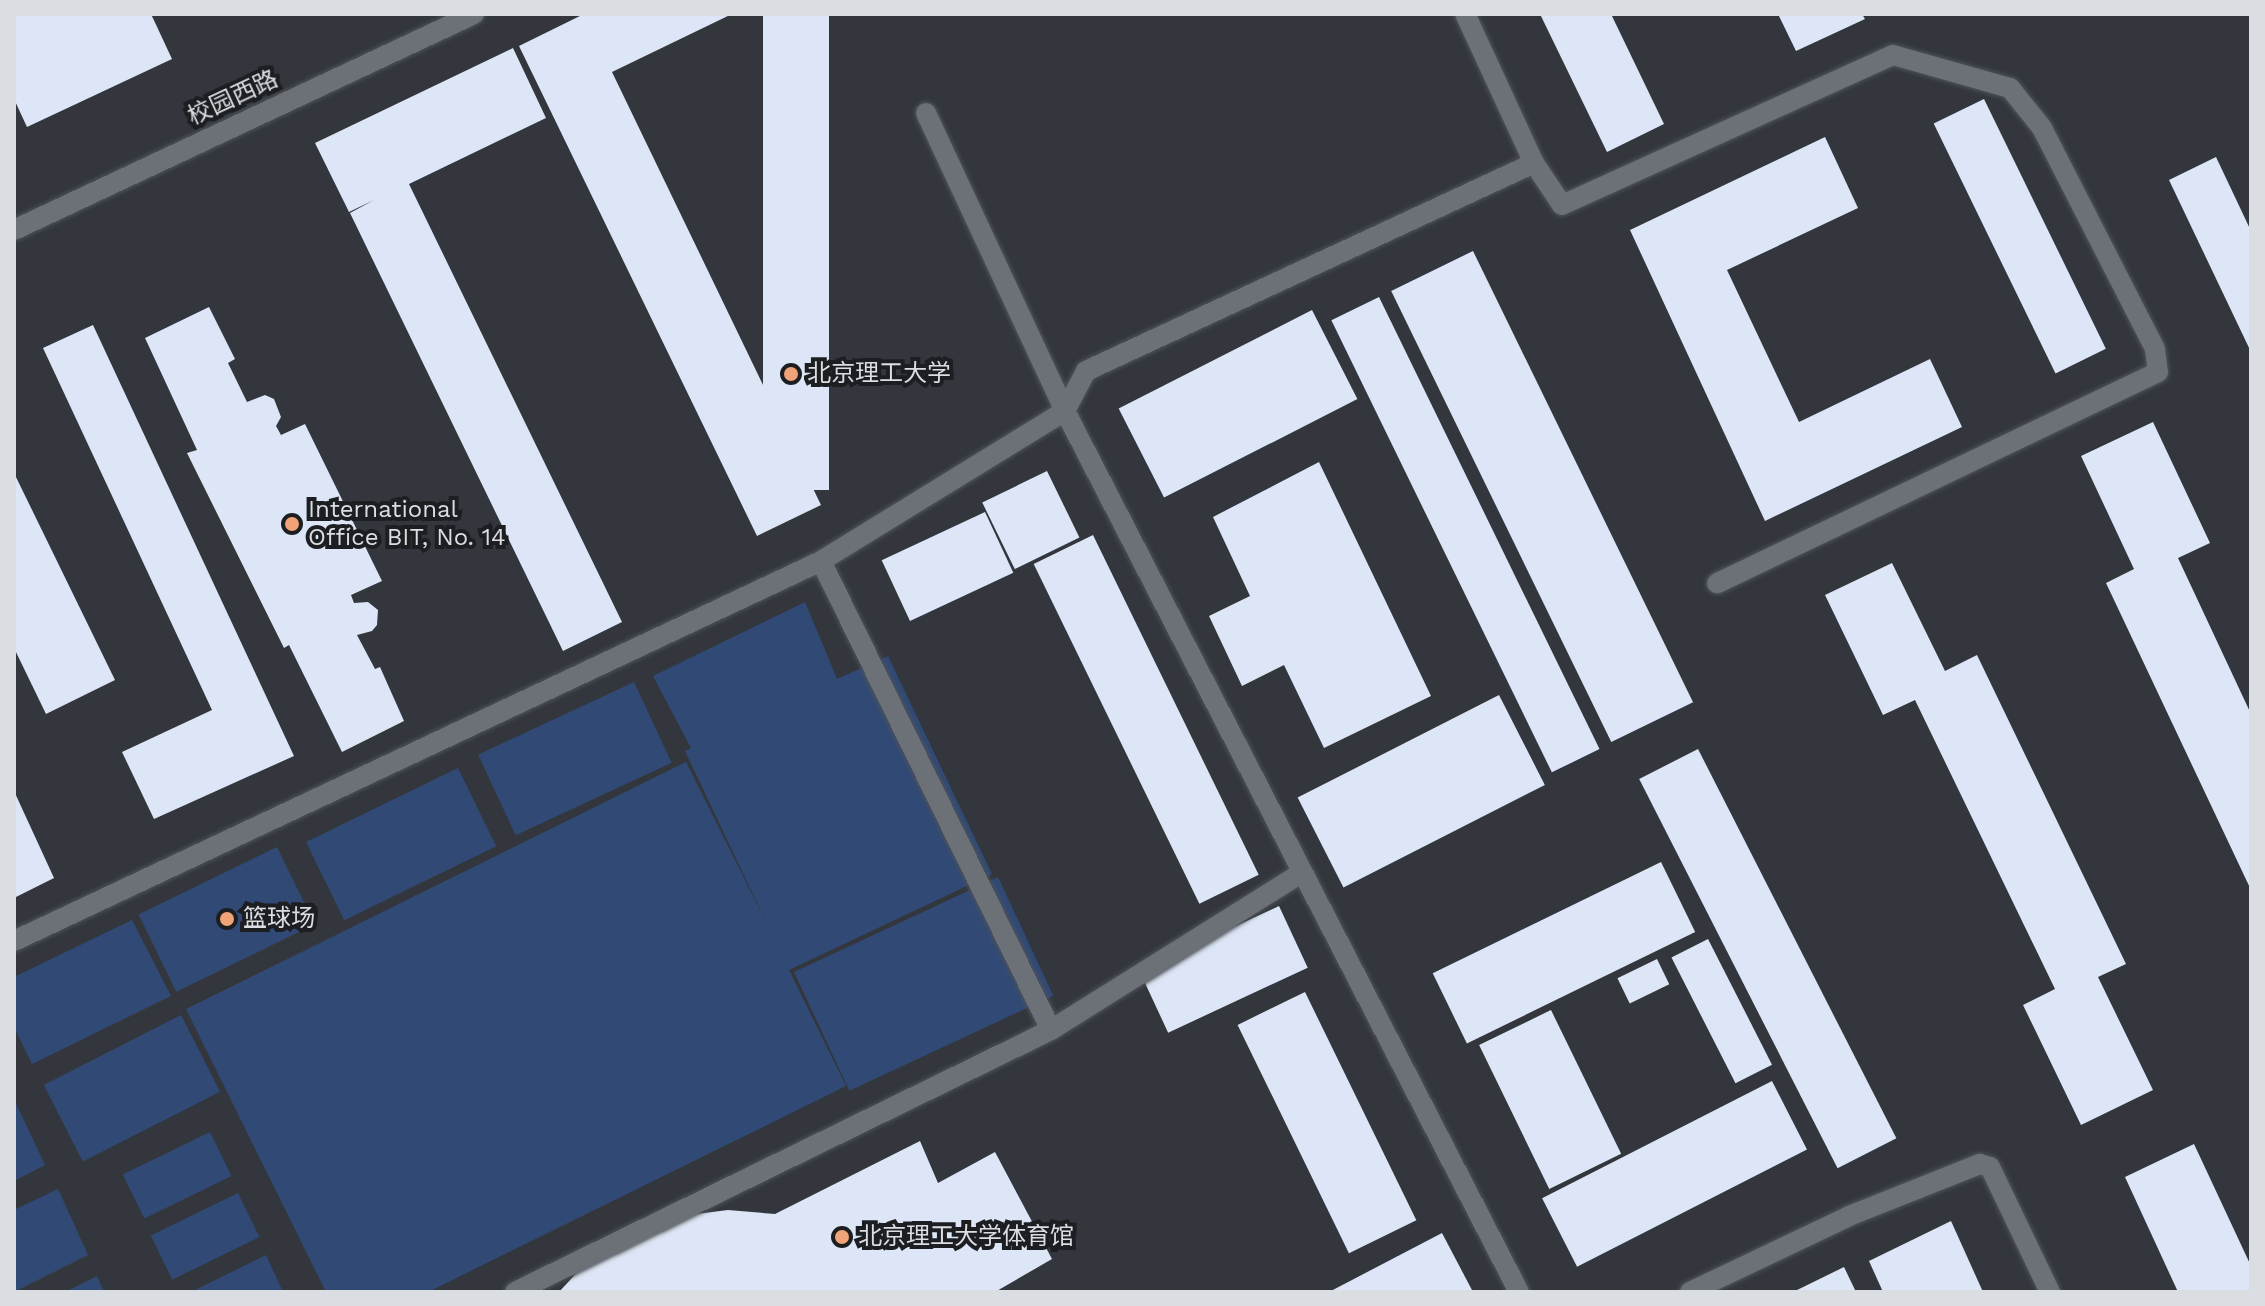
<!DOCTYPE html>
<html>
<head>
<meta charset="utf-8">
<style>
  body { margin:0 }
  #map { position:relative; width:2265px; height:1306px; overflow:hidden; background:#33373d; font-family:"Work Sans","Noto Sans SC",sans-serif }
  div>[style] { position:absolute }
  .green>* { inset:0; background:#314a75; transform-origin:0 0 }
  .building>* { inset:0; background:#dde6f6; transform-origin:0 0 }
  .roads { filter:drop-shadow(0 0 2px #505359) drop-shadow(0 0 2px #505359) }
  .minor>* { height:20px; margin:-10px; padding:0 10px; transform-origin:10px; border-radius:10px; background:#6c7077 }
  .dots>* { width:22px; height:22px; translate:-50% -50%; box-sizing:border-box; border:4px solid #1c1e21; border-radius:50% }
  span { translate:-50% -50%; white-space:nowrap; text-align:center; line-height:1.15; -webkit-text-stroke:8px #1c1e21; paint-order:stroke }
  .street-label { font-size:24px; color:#dadde1 }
  .poi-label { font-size:24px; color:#dadde1 }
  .left { translate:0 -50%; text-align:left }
  .frame { position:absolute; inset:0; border:16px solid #dadde1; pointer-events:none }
</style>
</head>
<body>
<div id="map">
  <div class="green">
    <i style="clip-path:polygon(805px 602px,837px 679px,888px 656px,992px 874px,789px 970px,846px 1086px,428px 1292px,326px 1292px,186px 1009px,686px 762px,769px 928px,685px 751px,691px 748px,653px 676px)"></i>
    <i style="left:634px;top:682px;width:89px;height:172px;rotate:65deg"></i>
    <i style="left:458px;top:768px;width:87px;height:169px;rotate:64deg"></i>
    <i style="left:277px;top:847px;width:86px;height:154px;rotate:64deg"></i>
    <i style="left:998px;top:877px;width:131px;height:225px;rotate:65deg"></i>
    <i style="clip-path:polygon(132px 920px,171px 996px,32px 1064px,14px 1027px,14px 977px)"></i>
    <i style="left:181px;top:1015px;width:86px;height:154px;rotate:63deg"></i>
    <i style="clip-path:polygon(14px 1099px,45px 1165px,14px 1181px)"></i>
    <i style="left:210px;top:1132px;width:49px;height:97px;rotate:64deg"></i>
    <i style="clip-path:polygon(58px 1189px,88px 1255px,14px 1292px,14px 1210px)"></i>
    <i style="left:238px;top:1193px;width:49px;height:97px;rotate:64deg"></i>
    <i style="clip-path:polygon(266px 1255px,283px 1292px,191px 1292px)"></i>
    <i style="clip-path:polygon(97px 1276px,104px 1292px,65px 1292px)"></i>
  </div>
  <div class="building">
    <i style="clip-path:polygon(14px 14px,151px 14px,172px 59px,27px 127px,14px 99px)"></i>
    <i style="clip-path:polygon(584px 14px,732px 14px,612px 72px,821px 505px,757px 536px,519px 46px)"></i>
    <i style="left:763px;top:14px;width:66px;height:476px"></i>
    <i style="clip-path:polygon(1540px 14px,1611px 14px,1664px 124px,1607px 152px)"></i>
    <i style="clip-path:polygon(1778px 14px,1862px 14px,1865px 19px,1796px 51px)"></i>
    <i style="clip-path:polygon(513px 48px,546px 118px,409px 184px,622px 622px,563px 651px,350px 213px,374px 200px,349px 212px,315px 143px)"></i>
    <i style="left:1984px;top:99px;width:278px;height:56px;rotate:64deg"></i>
    <i style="clip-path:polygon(1825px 137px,1858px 208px,1727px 270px,1799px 422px,1930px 359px,1962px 427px,1765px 521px,1630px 230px)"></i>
    <i style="clip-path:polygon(2216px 157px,2251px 231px,2251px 352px,2169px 180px)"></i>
    <i style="left:1473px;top:251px;width:502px;height:91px;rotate:64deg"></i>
    <i style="left:1379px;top:297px;width:503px;height:53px;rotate:64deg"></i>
    <i style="clip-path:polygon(209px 307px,235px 359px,228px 363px,247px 402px,265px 395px,274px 399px,281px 417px,276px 426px,281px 435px,305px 424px,382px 581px,351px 595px,354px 603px,368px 602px,378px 610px,377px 625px,372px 631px,357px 635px,375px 669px,380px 667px,404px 721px,342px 752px,289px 645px,284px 648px,187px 453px,197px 450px,145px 338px)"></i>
    <i style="left:1312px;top:310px;width:100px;height:217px;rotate:63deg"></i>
    <i style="clip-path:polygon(93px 325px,294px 756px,154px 819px,122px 752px,212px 710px,43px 348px)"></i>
    <i style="clip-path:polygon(2153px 422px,2210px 543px,2178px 558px,2251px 714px,2251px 890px,2106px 583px,2134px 569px,2081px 456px)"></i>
    <i style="clip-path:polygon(1319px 462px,1431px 696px,1324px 748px,1284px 665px,1242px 686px,1209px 616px,1250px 596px,1213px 517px)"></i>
    <i style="left:1047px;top:471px;width:74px;height:72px;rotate:64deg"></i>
    <i style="clip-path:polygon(14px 473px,115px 680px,46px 714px,14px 648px)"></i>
    <i style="left:985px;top:512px;width:67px;height:114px;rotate:65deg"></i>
    <i style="left:1093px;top:535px;width:378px;height:66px;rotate:64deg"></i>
    <i style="clip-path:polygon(1892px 563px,1945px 671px,1977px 655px,2126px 964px,2098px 977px,2153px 1090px,2081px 1125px,2023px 1005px,2055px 989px,1915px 700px,1883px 715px,1825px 595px)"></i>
    <i style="left:1499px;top:695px;width:101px;height:226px;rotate:63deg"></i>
    <i style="left:1698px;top:749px;width:437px;height:66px;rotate:63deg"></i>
    <i style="clip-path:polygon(14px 791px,54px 878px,14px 898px)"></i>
    <i style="left:1661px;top:862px;width:78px;height:254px;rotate:64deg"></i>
    <i style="left:1279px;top:906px;width:68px;height:154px;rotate:65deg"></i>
    <i style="left:1708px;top:939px;width:141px;height:41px;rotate:63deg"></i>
    <i style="left:1657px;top:959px;width:28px;height:44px;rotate:64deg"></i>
    <i style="left:1305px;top:992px;width:254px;height:75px;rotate:64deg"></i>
    <i style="left:1551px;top:1010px;width:160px;height:80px;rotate:64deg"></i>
    <i style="left:1772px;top:1081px;width:77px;height:258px;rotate:63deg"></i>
    <i style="clip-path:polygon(920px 1141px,938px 1183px,995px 1152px,1052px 1259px,995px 1292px,559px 1292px,583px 1266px,688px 1215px,728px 1210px,775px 1214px)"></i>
    <i style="clip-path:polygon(2194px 1144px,2251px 1266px,2251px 1292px,2178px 1292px,2125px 1177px)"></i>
    <i style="clip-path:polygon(1951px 1221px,1983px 1292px,1883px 1292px,1869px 1261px)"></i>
    <i style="clip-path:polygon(1442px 1233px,1473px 1292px,1329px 1292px)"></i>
    <i style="clip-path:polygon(1844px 1267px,1856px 1292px,1793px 1292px)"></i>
  </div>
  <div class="roads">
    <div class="minor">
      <i style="left:926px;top:113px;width:329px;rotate:65deg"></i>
      <i style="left:1065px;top:411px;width:991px;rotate:62.74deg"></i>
      <i style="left:1534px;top:163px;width:50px;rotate:56.3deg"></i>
      <i style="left:1562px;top:205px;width:363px;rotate:-24.4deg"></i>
      <i style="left:1893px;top:55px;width:122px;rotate:15.8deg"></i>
      <i style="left:2010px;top:88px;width:51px;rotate:51.3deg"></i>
      <i style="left:2042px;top:128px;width:248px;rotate:62.9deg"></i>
      <i style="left:2155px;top:349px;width:23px;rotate:83deg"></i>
      <i style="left:2158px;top:372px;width:489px;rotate:154.4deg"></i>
      <i style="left:14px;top:230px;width:508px;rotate:-25.15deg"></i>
      <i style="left:821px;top:561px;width:286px;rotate:-31.6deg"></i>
      <i style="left:1065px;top:411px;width:45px;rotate:-62.3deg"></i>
      <i style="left:1086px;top:371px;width:494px;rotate:-24.9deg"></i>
      <i style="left:1534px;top:163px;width:164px;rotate:-114.8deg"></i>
      <i style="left:14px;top:941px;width:892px;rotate:-25.21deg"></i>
      <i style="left:821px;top:561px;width:522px;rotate:63.88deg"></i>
      <i style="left:515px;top:1292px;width:597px;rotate:-26.05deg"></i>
      <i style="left:1051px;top:1030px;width:297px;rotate:-32.1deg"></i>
      <i style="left:1690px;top:1292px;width:176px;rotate:-25.5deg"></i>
      <i style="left:1849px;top:1216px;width:141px;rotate:-21.7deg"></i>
      <i style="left:1980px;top:1164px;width:10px;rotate:17deg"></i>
      <i style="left:1990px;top:1167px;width:139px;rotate:64.4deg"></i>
    </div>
  </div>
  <div class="dots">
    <i style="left:791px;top:374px;background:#efa377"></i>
    <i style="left:292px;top:524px;background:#efa377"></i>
    <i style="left:227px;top:919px;background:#efa377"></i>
    <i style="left:842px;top:1237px;background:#efa377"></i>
  </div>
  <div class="street-label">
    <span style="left:233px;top:98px;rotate:-25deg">校园西路</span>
  </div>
  <div class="poi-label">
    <span class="left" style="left:807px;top:374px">北京理工大学</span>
    <span class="left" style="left:308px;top:524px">International<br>Office BIT, No. 14</span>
    <span class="left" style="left:243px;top:919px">篮球场</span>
    <span class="left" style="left:858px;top:1237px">北京理工大学体育馆</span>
  </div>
  <div class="frame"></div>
</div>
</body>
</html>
